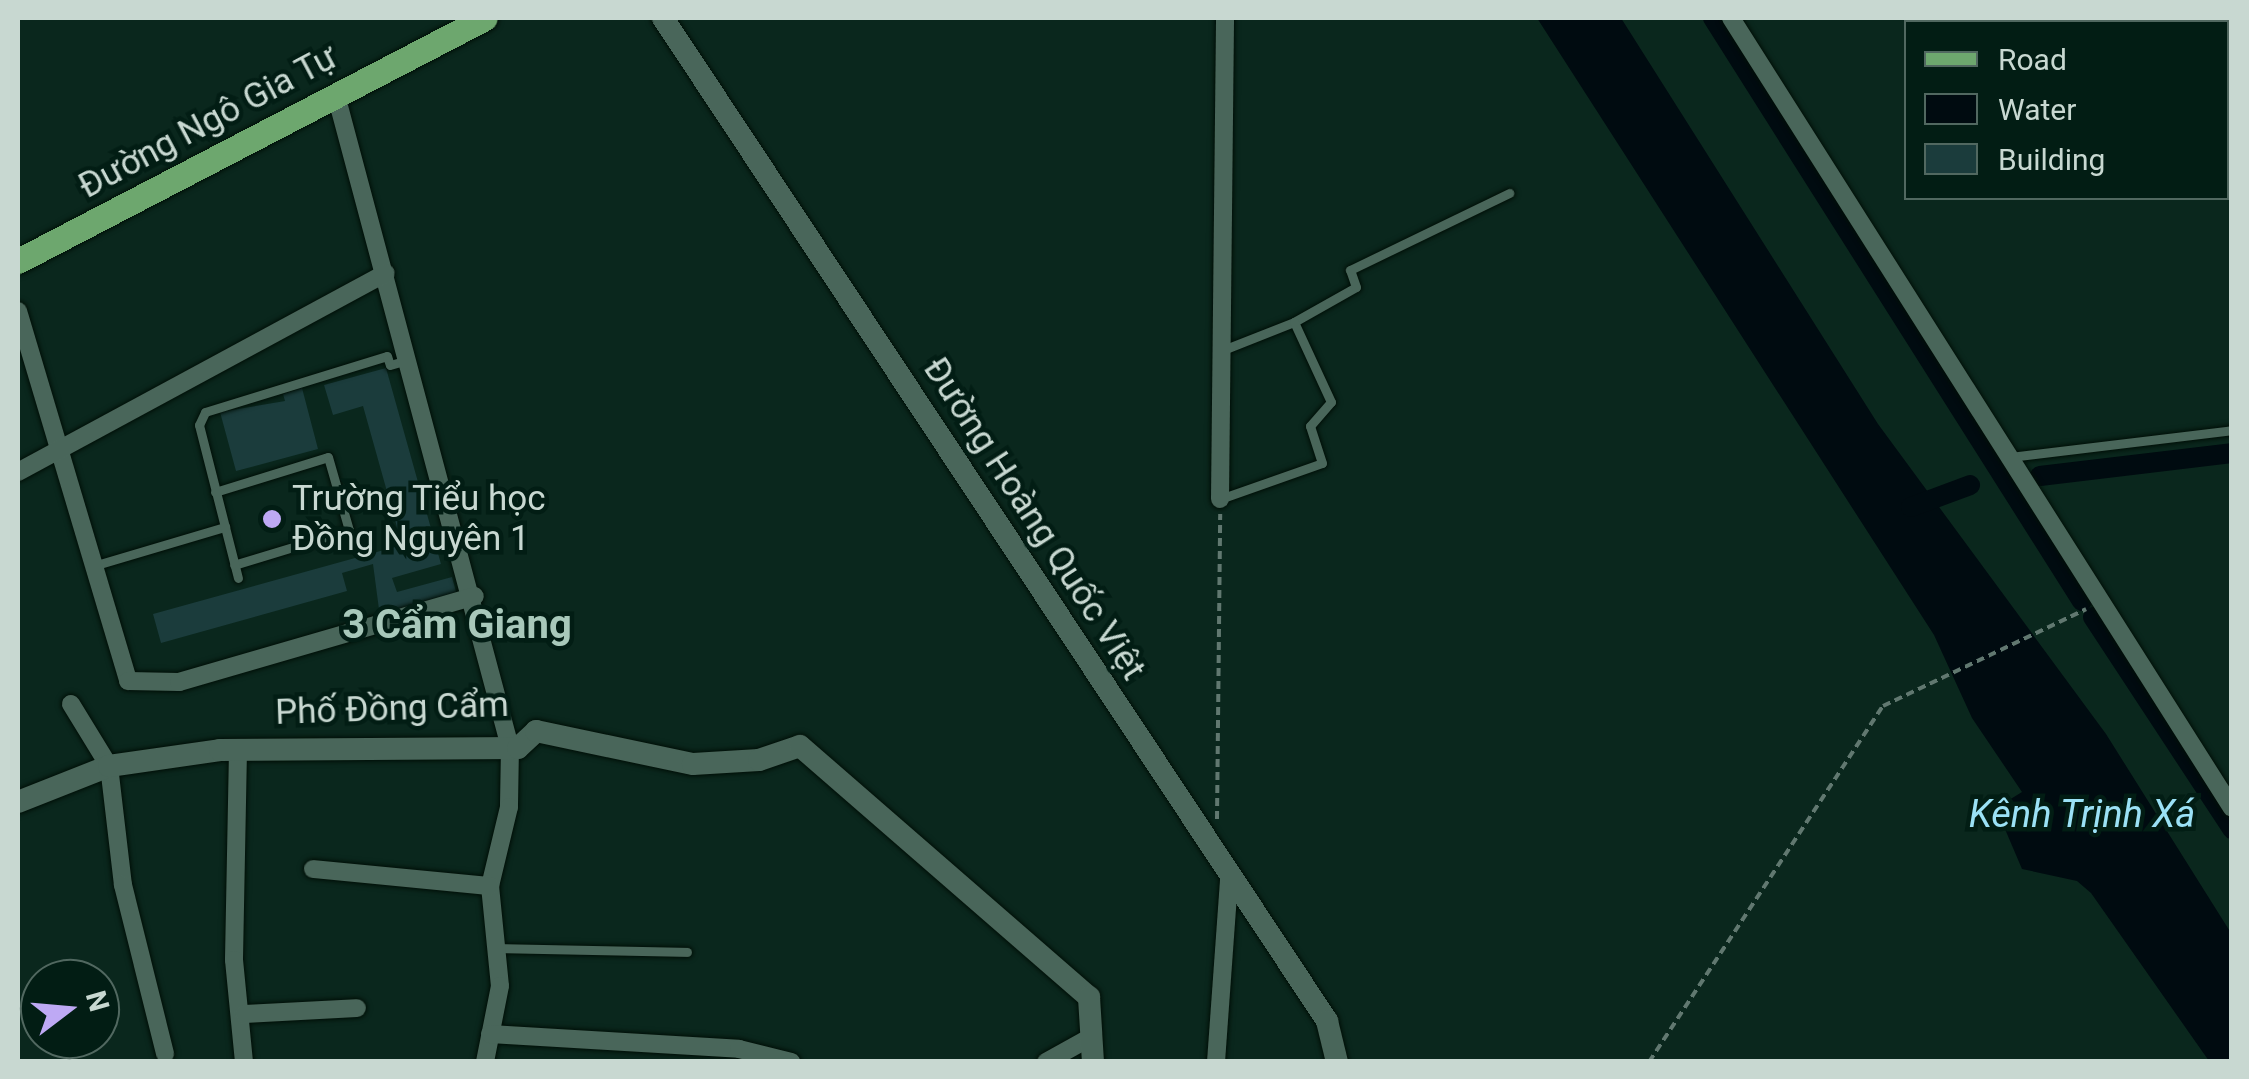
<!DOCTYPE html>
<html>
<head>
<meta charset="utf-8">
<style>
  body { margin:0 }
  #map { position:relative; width:2249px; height:1079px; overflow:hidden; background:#0a271d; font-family:Roboto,sans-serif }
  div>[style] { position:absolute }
  .water>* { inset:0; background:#000b10 }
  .canal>* { height:20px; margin:-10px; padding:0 10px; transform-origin:10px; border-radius:10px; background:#000b10 }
  .building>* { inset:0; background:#1b3c3c }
  .path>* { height:4px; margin-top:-2px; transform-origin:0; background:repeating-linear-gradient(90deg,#617870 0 8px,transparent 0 13px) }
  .roads { filter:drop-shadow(0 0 2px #000f07) drop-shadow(0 0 2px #000f07) }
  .service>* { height:9px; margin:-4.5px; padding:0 4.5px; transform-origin:4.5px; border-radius:4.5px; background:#49665a }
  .minor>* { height:18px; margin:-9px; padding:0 9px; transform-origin:9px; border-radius:9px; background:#49665a }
  .tertiary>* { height:22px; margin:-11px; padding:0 11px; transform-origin:11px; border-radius:11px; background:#49665a }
  .primary>* { height:25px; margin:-12.5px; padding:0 12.5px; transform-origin:12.5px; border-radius:12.5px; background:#6da76e }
  .dots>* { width:28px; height:28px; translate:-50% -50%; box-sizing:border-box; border:5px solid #021d14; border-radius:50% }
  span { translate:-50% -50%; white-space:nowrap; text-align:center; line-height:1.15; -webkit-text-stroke:9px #021d14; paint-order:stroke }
  .street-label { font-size:35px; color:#c8d8d1 }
  .poi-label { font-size:35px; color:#c8d8d1 }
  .left { translate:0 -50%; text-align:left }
  .water-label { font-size:38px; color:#9be1f6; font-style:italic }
  .quarter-label { font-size:40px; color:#a8c8ba; font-weight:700 }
  .frame { position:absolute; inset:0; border:20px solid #c8d8d1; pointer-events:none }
  .legend { position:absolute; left:1904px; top:20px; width:325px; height:180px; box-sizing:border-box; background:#021d14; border:2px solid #516860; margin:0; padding:12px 18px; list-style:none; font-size:30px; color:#c8d8d1 }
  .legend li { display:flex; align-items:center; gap:20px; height:50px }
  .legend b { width:50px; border:2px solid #516860 }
  .north { position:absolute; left:20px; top:959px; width:100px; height:100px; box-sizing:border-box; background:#021d14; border:2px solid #516860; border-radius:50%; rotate:74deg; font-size:28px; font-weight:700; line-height:40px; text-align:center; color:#c8d8d1 }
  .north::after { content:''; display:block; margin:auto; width:35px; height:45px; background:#bea9f4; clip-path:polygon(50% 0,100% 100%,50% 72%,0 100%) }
</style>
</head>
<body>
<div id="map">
  <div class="water">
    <i style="clip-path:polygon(1537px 18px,1621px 18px,1878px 424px,2106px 734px,2231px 933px,2231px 1061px,2209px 1061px,2091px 893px,2077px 881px,2022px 869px,1996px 808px,2022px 792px,1972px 718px,1934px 635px)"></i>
  </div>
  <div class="canal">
    <i style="left:1713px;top:18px;width:690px;rotate:57.67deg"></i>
    <i style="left:2040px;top:476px;width:193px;rotate:-6.8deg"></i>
    <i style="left:1911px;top:507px;width:63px;rotate:-20.4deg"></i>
    <i style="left:2093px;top:617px;width:254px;rotate:56.7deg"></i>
  </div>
  <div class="building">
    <i style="clip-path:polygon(386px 368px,441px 564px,392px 578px,397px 592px,452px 577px,457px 595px,380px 617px,373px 564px,342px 573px,347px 591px,161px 643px,153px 614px,402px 545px,363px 406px,333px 415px,324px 385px)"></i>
    <i style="clip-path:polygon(302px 388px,318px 449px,236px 471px,220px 412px,285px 401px,283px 394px)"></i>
  </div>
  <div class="path">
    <i style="left:1217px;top:819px;width:305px;rotate:-89.4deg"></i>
    <i style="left:1649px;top:1062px;width:426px;rotate:-56.7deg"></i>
    <i style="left:1883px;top:706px;width:225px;rotate:-25.5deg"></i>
  </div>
  <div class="roads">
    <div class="service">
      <i style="left:1223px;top:350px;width:76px;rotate:-21.5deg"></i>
      <i style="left:1294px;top:322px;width:71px;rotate:-29.4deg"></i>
      <i style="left:1356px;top:287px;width:18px;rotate:-109deg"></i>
      <i style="left:1350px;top:270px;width:177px;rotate:-25.8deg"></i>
      <i style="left:2010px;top:457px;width:224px;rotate:-6.9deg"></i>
      <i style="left:215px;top:492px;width:118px;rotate:-17.2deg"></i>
      <i style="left:328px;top:457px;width:76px;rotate:74deg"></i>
      <i style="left:349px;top:530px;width:120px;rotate:163.1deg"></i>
      <i style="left:1220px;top:499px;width:108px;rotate:-19.4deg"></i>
      <i style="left:1322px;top:463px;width:39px;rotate:-108deg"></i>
      <i style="left:1310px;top:426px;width:32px;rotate:-49deg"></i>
      <i style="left:1331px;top:402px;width:88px;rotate:-114.8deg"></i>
      <i style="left:93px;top:566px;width:138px;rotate:-16.5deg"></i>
      <i style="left:238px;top:578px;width:158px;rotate:-104.3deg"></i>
      <i style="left:199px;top:425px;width:14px;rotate:-65deg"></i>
      <i style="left:205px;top:412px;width:190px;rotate:-17.1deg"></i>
      <i style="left:387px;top:356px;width:9px;rotate:72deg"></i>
      <i style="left:390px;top:365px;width:19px;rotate:-16deg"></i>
      <i style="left:498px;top:948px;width:189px;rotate:1.2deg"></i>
    </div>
    <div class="minor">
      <i style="left:1731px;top:18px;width:935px;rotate:57.62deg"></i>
      <i style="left:336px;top:95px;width:675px;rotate:75.06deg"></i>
      <i style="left:510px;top:747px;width:60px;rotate:91deg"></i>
      <i style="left:509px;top:807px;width:81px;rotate:103.5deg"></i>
      <i style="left:490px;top:886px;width:100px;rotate:84.3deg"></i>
      <i style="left:500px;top:986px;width:77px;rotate:101.2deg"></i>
      <i style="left:18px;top:311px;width:386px;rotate:73.4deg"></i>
      <i style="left:128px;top:681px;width:51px;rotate:1.1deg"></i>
      <i style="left:179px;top:682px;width:308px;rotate:-16.2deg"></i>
      <i style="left:18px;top:472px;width:418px;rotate:-28.4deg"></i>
      <i style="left:1220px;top:499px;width:481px;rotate:-89.4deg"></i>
      <i style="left:71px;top:704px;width:73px;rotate:58.5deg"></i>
      <i style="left:109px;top:766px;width:120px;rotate:83.3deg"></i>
      <i style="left:123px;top:885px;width:174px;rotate:76deg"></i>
      <i style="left:238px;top:750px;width:210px;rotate:91.1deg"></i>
      <i style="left:234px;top:960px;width:102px;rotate:84.4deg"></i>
      <i style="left:313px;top:869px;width:178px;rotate:5.5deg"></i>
      <i style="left:244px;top:1014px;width:113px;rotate:-3deg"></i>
      <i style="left:490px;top:1034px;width:249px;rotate:3.4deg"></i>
      <i style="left:739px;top:1049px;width:54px;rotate:14deg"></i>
      <i style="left:1046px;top:1062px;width:51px;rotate:-29.1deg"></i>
      <i style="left:1216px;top:1062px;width:182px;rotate:-85.9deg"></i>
    </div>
    <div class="tertiary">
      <i style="left:663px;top:18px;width:1203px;rotate:56.49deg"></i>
      <i style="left:1327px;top:1021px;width:42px;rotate:76.3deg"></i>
      <i style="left:18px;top:802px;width:98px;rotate:-21.6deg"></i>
      <i style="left:109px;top:766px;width:112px;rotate:-8.2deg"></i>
      <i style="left:220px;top:750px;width:298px;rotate:-0.4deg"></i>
      <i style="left:518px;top:748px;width:25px;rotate:-43deg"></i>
      <i style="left:536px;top:731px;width:160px;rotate:11.9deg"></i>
      <i style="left:693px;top:764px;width:66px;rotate:-3.5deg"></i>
      <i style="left:759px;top:760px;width:43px;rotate:-18.9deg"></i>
      <i style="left:800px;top:746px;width:383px;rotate:41deg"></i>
      <i style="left:1089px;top:997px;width:65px;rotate:86.5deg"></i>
    </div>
    <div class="primary">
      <i style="left:18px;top:261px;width:526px;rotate:-27.49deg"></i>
    </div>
  </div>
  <div class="dots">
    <i style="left:272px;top:519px;background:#bea9f4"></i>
  </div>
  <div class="street-label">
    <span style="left:208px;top:122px;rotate:-28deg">Đường Ngô Gia Tự</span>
    <span style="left:1034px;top:519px;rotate:57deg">Đường Hoàng Quốc Việt</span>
    <span style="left:392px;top:709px;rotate:-2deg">Phố Đồng Cẩm</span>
  </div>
  <div class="poi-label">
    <span class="left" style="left:292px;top:519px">Trường Tiểu học<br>Đồng Nguyên 1</span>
  </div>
  <div class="water-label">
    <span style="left:2082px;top:815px">Kênh Trịnh Xá</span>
  </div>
  <div class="quarter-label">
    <span style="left:457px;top:625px">3 Cẩm Giang</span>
  </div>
  <div class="frame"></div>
  <ul class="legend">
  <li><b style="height:12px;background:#6da76e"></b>Road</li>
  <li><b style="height:28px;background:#000b10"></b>Water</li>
  <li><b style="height:28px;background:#1b3c3c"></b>Building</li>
  </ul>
  <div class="north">N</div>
</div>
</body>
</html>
